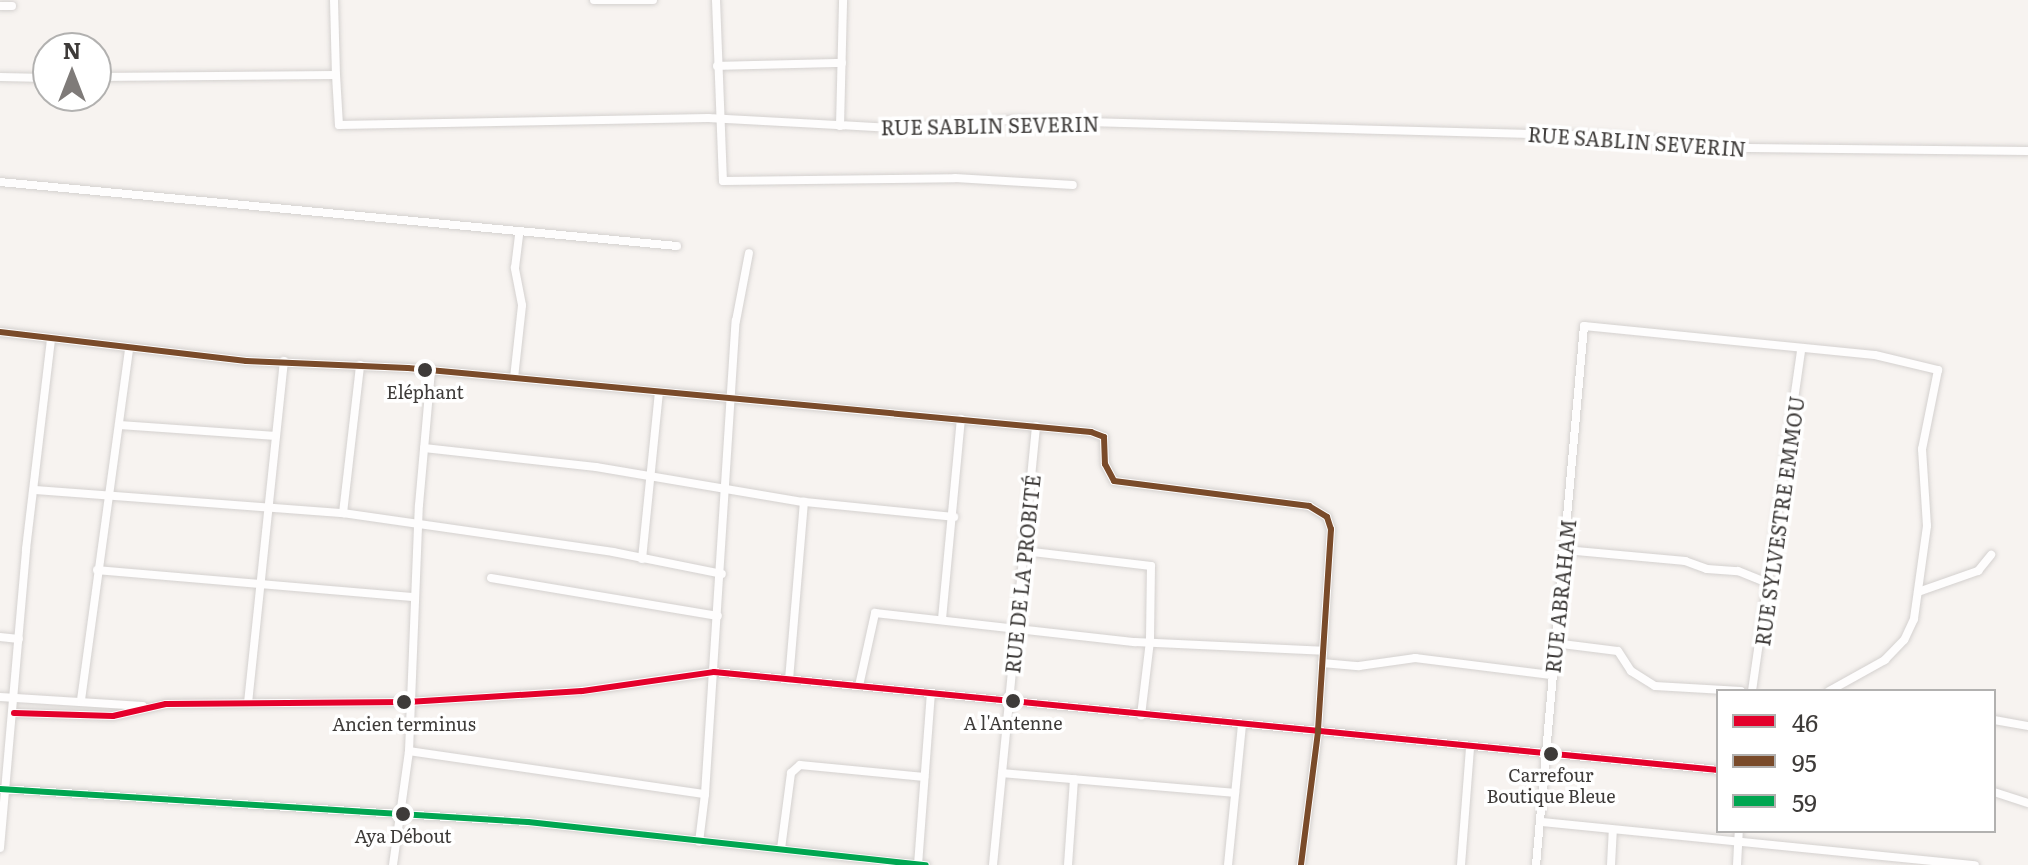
<!DOCTYPE html>
<html>
<head>
<meta charset="utf-8">
<style>
  body { margin:0 }
  #map { position:relative; width:2028px; height:865px; overflow:hidden; background:#f7f3f0; font-family:Literata,serif }
  div>[style] { position:absolute }
  .roads { filter:drop-shadow(0 0 2px #d4d1cf) drop-shadow(0 0 2px #d4d1cf) }
  .street>* { height:8px; margin:-4px; padding:0 4px; transform-origin:4px; border-radius:4px; background:#fefdfd }
  .bus-1>* { height:6px; margin:-3px; padding:0 3px; transform-origin:3px; border-radius:3px; background:#e4002b }
  .bus-2>* { height:6px; margin:-3px; padding:0 3px; transform-origin:3px; border-radius:3px; background:#7a4b2a }
  .bus-3>* { height:6px; margin:-3px; padding:0 3px; transform-origin:3px; border-radius:3px; background:#00a651 }
  .dots>* { width:22px; height:22px; translate:-50% -50%; box-sizing:border-box; border:4px solid #fff; border-radius:50% }
  span { translate:-50% -50%; white-space:nowrap; text-align:center; line-height:1.15; -webkit-text-stroke:7px #fff; paint-order:stroke }
  .bus-label { font-size:18px; color:#3e3b39 }
  .street-label { font-size:20px; color:#3e3b39 }
  .legend { position:absolute; left:1716px; top:689px; width:280px; height:144px; box-sizing:border-box; background:#fff; border:2px solid #b2b1b0; margin:0; padding:10px 14px; list-style:none; font-size:24px; color:#3e3b39 }
  .legend li { display:flex; align-items:center; gap:16px; height:40px }
  .legend b { width:40px; border:2px solid #b2b1b0 }
  .north { position:absolute; left:32px; top:32px; width:80px; height:80px; box-sizing:border-box; background:#fff; border:2px solid #b2b1b0; border-radius:50%; rotate:0deg; font-size:22px; font-weight:700; line-height:32px; text-align:center; color:#3e3b39 }
  .north::after { content:''; display:block; margin:auto; width:28px; height:36px; background:#7f7b79; clip-path:polygon(50% 0,100% 100%,50% 72%,0 100%) }
</style>
</head>
<body>
<div id="map">
  <div class="roads">
    <div class="street">
      <i style="left:334px;top:0;width:75px;rotate:88.5deg"></i>
      <i style="left:594px;top:0;width:59px"></i>
      <i style="left:716px;top:0;width:181px;rotate:87.8deg"></i>
      <i style="left:723px;top:181px;width:232px;rotate:-0.7deg"></i>
      <i style="left:955px;top:178px;width:118px;rotate:3.4deg"></i>
      <i style="left:0;top:6px;width:12px"></i>
      <i style="left:717px;top:66px;width:125px;rotate:-1.4deg"></i>
      <i style="left:0;top:77px;width:48px;rotate:1.2deg"></i>
      <i style="left:96px;top:77px;width:240px;rotate:-0.5deg"></i>
      <i style="left:336px;top:75px;width:50px;rotate:86.6deg"></i>
      <i style="left:339px;top:125px;width:369px;rotate:-1.1deg"></i>
      <i style="left:708px;top:118px;width:184px;rotate:3.1deg"></i>
      <i style="left:892px;top:128px;width:120px;rotate:-3.8deg"></i>
      <i style="left:1012px;top:120px;width:593px;rotate:1.55deg"></i>
      <i style="left:1605px;top:136px;width:144px;rotate:4.8deg"></i>
      <i style="left:1748px;top:148px;width:280px;rotate:0.6deg"></i>
      <i style="left:840px;top:126px;width:126px;rotate:-88.6deg"></i>
      <i style="left:0;top:182px;width:680px;rotate:5.4deg"></i>
      <i style="left:0;top:332px;width:248px;rotate:6.7deg"></i>
      <i style="left:246px;top:361px;width:162px;rotate:2.5deg"></i>
      <i style="left:408px;top:368px;width:686px;rotate:5.35deg"></i>
      <i style="left:1091px;top:432px;width:14px;rotate:21deg"></i>
      <i style="left:1104px;top:437px;width:27px;rotate:88deg"></i>
      <i style="left:1105px;top:464px;width:19px;rotate:62deg"></i>
      <i style="left:1114px;top:481px;width:197px;rotate:7.3deg"></i>
      <i style="left:1309px;top:506px;width:21px;rotate:31deg"></i>
      <i style="left:1327px;top:517px;width:13px;rotate:72deg"></i>
      <i style="left:1331px;top:529px;width:203px;rotate:93.7deg"></i>
      <i style="left:1318px;top:732px;width:134px;rotate:97.3deg"></i>
      <i style="left:514px;top:378px;width:73px;rotate:-83.7deg"></i>
      <i style="left:522px;top:305px;width:38px;rotate:-101deg"></i>
      <i style="left:515px;top:268px;width:34px;rotate:-83deg"></i>
      <i style="left:120px;top:425px;width:156px;rotate:4deg"></i>
      <i style="left:424px;top:448px;width:173px;rotate:6.3deg"></i>
      <i style="left:596px;top:467px;width:211px;rotate:9.6deg"></i>
      <i style="left:804px;top:502px;width:151px;rotate:5.7deg"></i>
      <i style="left:36px;top:490px;width:308px;rotate:4.3deg"></i>
      <i style="left:343px;top:513px;width:273px;rotate:8.2deg"></i>
      <i style="left:613px;top:552px;width:111px;rotate:11.4deg"></i>
      <i style="left:343px;top:513px;width:149px;rotate:-83.4deg"></i>
      <i style="left:1565px;top:550px;width:121px;rotate:5.2deg"></i>
      <i style="left:1685px;top:561px;width:23px;rotate:20deg"></i>
      <i style="left:1707px;top:569px;width:31px;rotate:4deg"></i>
      <i style="left:1738px;top:571px;width:32px;rotate:22deg"></i>
      <i style="left:1024px;top:551px;width:128px;rotate:6.7deg"></i>
      <i style="left:1151px;top:566px;width:75px;rotate:90.8deg"></i>
      <i style="left:1150px;top:641px;width:75px;rotate:96.9deg"></i>
      <i style="left:642px;top:559px;width:167px;rotate:-84.2deg"></i>
      <i style="left:97px;top:570px;width:318px;rotate:4.9deg"></i>
      <i style="left:491px;top:578px;width:230px;rotate:9.5deg"></i>
      <i style="left:1918px;top:592px;width:64px;rotate:-19.3deg"></i>
      <i style="left:1978px;top:571px;width:21px;rotate:-51deg"></i>
      <i style="left:942px;top:619px;width:201px;rotate:-84.6deg"></i>
      <i style="left:0;top:637px;width:19px;rotate:6deg"></i>
      <i style="left:1554px;top:643px;width:64px;rotate:7.1deg"></i>
      <i style="left:1618px;top:651px;width:24px;rotate:57deg"></i>
      <i style="left:1631px;top:671px;width:28px;rotate:32deg"></i>
      <i style="left:1655px;top:686px;width:86px;rotate:3.3deg"></i>
      <i style="left:1322px;top:663px;width:37px;rotate:5deg"></i>
      <i style="left:1359px;top:666px;width:57px;rotate:-8.1deg"></i>
      <i style="left:1415px;top:658px;width:137px;rotate:7.1deg"></i>
      <i style="left:789px;top:680px;width:179px;rotate:-85.2deg"></i>
      <i style="left:859px;top:686px;width:75px;rotate:-77.6deg"></i>
      <i style="left:875px;top:613px;width:262px;rotate:6.4deg"></i>
      <i style="left:1135px;top:642px;width:188px;rotate:2.7deg"></i>
      <i style="left:1752px;top:691px;width:344px;rotate:-81.8deg"></i>
      <i style="left:0;top:697px;width:143px;rotate:3.6deg"></i>
      <i style="left:81px;top:700px;width:354px;rotate:-82.2deg"></i>
      <i style="left:248px;top:703px;width:344px;rotate:-84deg"></i>
      <i style="left:14px;top:713px;width:99px;rotate:1.7deg"></i>
      <i style="left:113px;top:716px;width:54px;rotate:-12.8deg"></i>
      <i style="left:166px;top:704px;width:242px;rotate:-0.5deg"></i>
      <i style="left:408px;top:702px;width:174px;rotate:-3.6deg"></i>
      <i style="left:582px;top:691px;width:133px;rotate:-8.2deg"></i>
      <i style="left:714px;top:672px;width:1009px;rotate:5.57deg"></i>
      <i style="left:1994px;top:720px;width:35px;rotate:10deg"></i>
      <i style="left:409px;top:751px;width:299px;rotate:8.3deg"></i>
      <i style="left:705px;top:794px;width:48px;rotate:97.1deg"></i>
      <i style="left:1002px;top:773px;width:234px;rotate:4.9deg"></i>
      <i style="left:0;top:789px;width:529px;rotate:3.58deg"></i>
      <i style="left:528px;top:822px;width:400px;rotate:6.2deg"></i>
      <i style="left:1994px;top:792px;width:36px;rotate:18deg"></i>
      <i style="left:705px;top:794px;width:474px;rotate:-86.3deg"></i>
      <i style="left:736px;top:321px;width:69px;rotate:-79.2deg"></i>
      <i style="left:1542px;top:822px;width:435px;rotate:5.7deg"></i>
      <i style="left:0;top:848px;width:300px;rotate:-85deg"></i>
      <i style="left:26px;top:549px;width:211px;rotate:-83.2deg"></i>
      <i style="left:781px;top:849px;width:77px;rotate:-82.5deg"></i>
      <i style="left:791px;top:773px;width:12px;rotate:-42deg"></i>
      <i style="left:800px;top:765px;width:125px;rotate:5.5deg"></i>
      <i style="left:393px;top:865px;width:115px;rotate:-82deg"></i>
      <i style="left:409px;top:751px;width:246px;rotate:-87.7deg"></i>
      <i style="left:419px;top:505px;width:136px;rotate:-84.9deg"></i>
      <i style="left:918px;top:865px;width:172px;rotate:-85.7deg"></i>
      <i style="left:993px;top:865px;width:441px;rotate:-84.4deg"></i>
      <i style="left:1068px;top:865px;width:86px;rotate:-86deg"></i>
      <i style="left:1228px;top:865px;width:141px;rotate:-84.3deg"></i>
      <i style="left:1461px;top:865px;width:118px;rotate:-85.6deg"></i>
      <i style="left:1536px;top:865px;width:541px;rotate:-84.91deg"></i>
      <i style="left:1584px;top:326px;width:292px;rotate:5.7deg"></i>
      <i style="left:1875px;top:355px;width:65px;rotate:13.4deg"></i>
      <i style="left:1938px;top:370px;width:81px;rotate:101.4deg"></i>
      <i style="left:1922px;top:449px;width:77px;rotate:86.3deg"></i>
      <i style="left:1927px;top:526px;width:94px;rotate:98deg"></i>
      <i style="left:1914px;top:619px;width:23px;rotate:115deg"></i>
      <i style="left:1904px;top:640px;width:28px;rotate:134deg"></i>
      <i style="left:1885px;top:660px;width:64px;rotate:151deg"></i>
      <i style="left:1611px;top:865px;width:34px;rotate:-87deg"></i>
      <i style="left:1737px;top:865px;width:34px;rotate:-87deg"></i>
    </div>
  </div>
  <div class="bus-1">
    <i style="left:14px;top:713px;width:99px;rotate:1.7deg"></i>
    <i style="left:113px;top:716px;width:54px;rotate:-12.8deg"></i>
    <i style="left:166px;top:704px;width:242px;rotate:-0.5deg"></i>
    <i style="left:408px;top:702px;width:174px;rotate:-3.6deg"></i>
    <i style="left:582px;top:691px;width:133px;rotate:-8.2deg"></i>
    <i style="left:714px;top:672px;width:1009px;rotate:5.57deg"></i>
  </div>
  <div class="bus-2">
    <i style="left:0;top:332px;width:248px;rotate:6.7deg"></i>
    <i style="left:246px;top:361px;width:162px;rotate:2.5deg"></i>
    <i style="left:408px;top:368px;width:686px;rotate:5.35deg"></i>
    <i style="left:1091px;top:432px;width:14px;rotate:21deg"></i>
    <i style="left:1104px;top:437px;width:27px;rotate:88deg"></i>
    <i style="left:1105px;top:464px;width:19px;rotate:62deg"></i>
    <i style="left:1114px;top:481px;width:197px;rotate:7.3deg"></i>
    <i style="left:1309px;top:506px;width:21px;rotate:31deg"></i>
    <i style="left:1327px;top:517px;width:13px;rotate:72deg"></i>
    <i style="left:1331px;top:529px;width:203px;rotate:93.7deg"></i>
    <i style="left:1318px;top:732px;width:134px;rotate:97.3deg"></i>
  </div>
  <div class="bus-3">
    <i style="left:0;top:789px;width:529px;rotate:3.58deg"></i>
    <i style="left:528px;top:822px;width:400px;rotate:6.2deg"></i>
  </div>
  <div class="dots">
    <i style="left:425px;top:370px;background:#3e3b39"></i>
    <i style="left:1013px;top:701px;background:#3e3b39"></i>
    <i style="left:404px;top:702px;background:#3e3b39"></i>
    <i style="left:1551px;top:754px;background:#3e3b39"></i>
    <i style="left:403px;top:814px;background:#3e3b39"></i>
  </div>
  <div class="bus-label">
    <span style="left:425px;top:392px">Eléphant</span>
    <span style="left:1013px;top:723px">A l'Antenne</span>
    <span style="left:404px;top:724px">Ancien terminus</span>
    <span style="left:1551px;top:786px">Carrefour<br>Boutique Bleue</span>
    <span style="left:403px;top:836px">Aya Débout</span>
  </div>
  <div class="street-label">
    <span style="left:990px;top:125px;rotate:-1deg">RUE SABLIN SEVERIN</span>
    <span style="left:1637px;top:141px;rotate:4deg">RUE SABLIN SEVERIN</span>
    <span style="left:1779px;top:521px;rotate:-82deg">RUE SYLVESTRE EMMOU</span>
    <span style="left:1022px;top:574px;rotate:-84deg">RUE DE LA PROBITÉ</span>
    <span style="left:1560px;top:596px;rotate:-84deg">RUE ABRAHAM</span>
  </div>
  <ul class="legend">
  <li><b style="height:10px;background:#e4002b"></b>46</li>
  <li><b style="height:10px;background:#7a4b2a"></b>95</li>
  <li><b style="height:10px;background:#00a651"></b>59</li>
  </ul>
  <div class="north">N</div>
</div>
</body>
</html>
